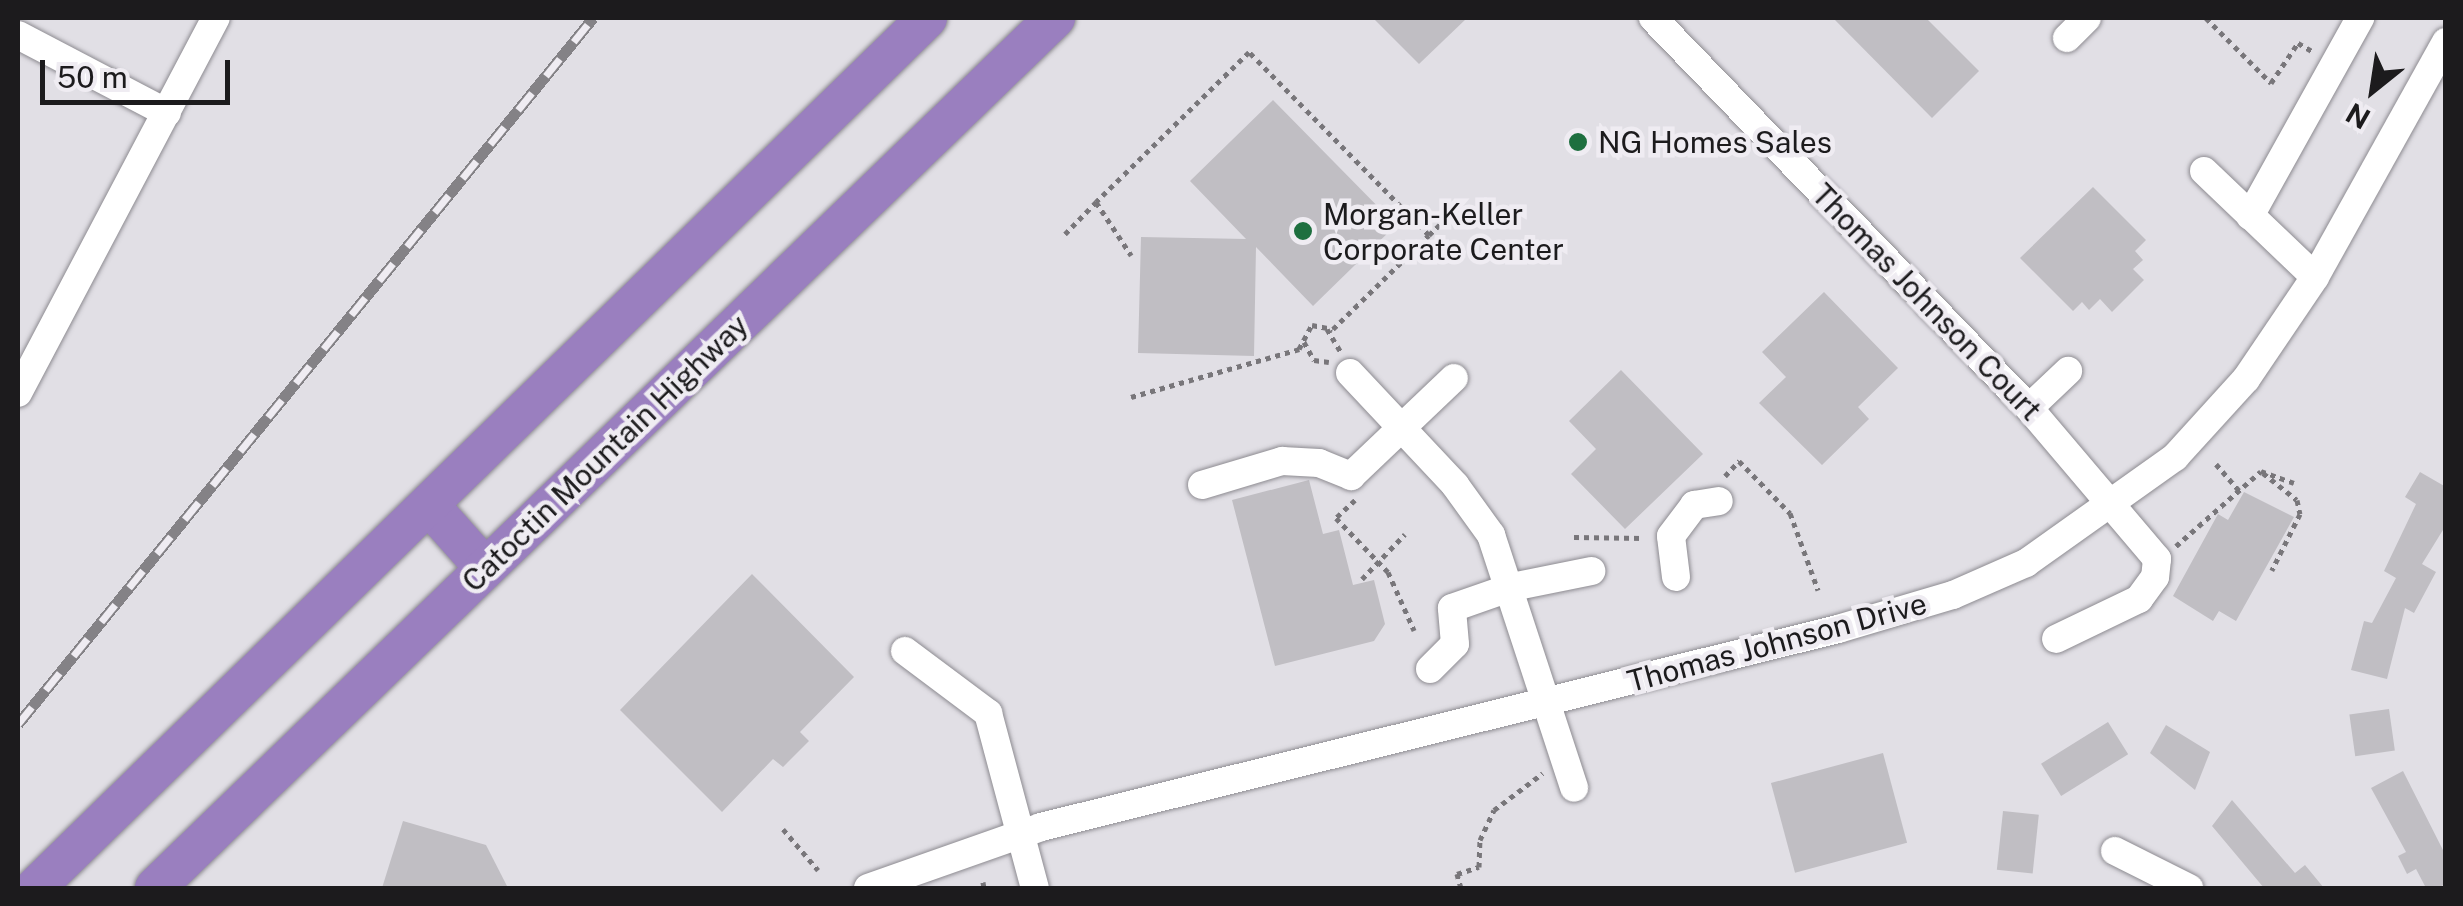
<!DOCTYPE html>
<html>
<head>
<meta charset="utf-8">
<style>
  body { margin:0 }
  #map { position:relative; width:2463px; height:906px; overflow:hidden; background:#e1dfe5; font-family:"Public Sans",sans-serif }
  div>[style] { position:absolute }
  .building>* { inset:0; background:#c0bec3; transform-origin:0 0 }
  .path>* { height:5px; margin-top:-2.5px; transform-origin:0; background:repeating-linear-gradient(90deg,#78767a 0 5px,transparent 0 10px) }
  .roads { filter:drop-shadow(0 0 2px #8d8b91) drop-shadow(0 0 2px #8d8b91) }
  .minor>* { height:28px; margin:-14px; padding:0 14px; transform-origin:14px; border-radius:14px; background:#fff }
  .highway>* { height:40px; margin:-20px; padding:0 20px; transform-origin:20px; border-radius:20px; background:#9a7fbf }
  .rail>* { height:11px; margin-top:-5.5px; transform-origin:0; background:repeating-linear-gradient(90deg,#efecf2 0 22px,#848286 0 44px); box-sizing:border-box; border-block:2px solid #848286 }
  .dots>* { width:28px; height:28px; translate:-50% -50%; box-sizing:border-box; border:5px solid #efecf2; border-radius:50% }
  span { translate:-50% -50%; white-space:nowrap; text-align:center; line-height:1.15; -webkit-text-stroke:9px #efecf2; paint-order:stroke }
  .poi-label { font-size:30px; color:#1c1b1d }
  .left { translate:0 -50%; text-align:left }
  .street-label { font-size:30px; color:#1c1b1d }
  .frame { position:absolute; inset:0; border:20px solid #1c1b1d; pointer-events:none }
  .north { position:absolute; left:2323px; top:40px; width:100px; height:100px; -webkit-text-stroke:8px #efecf2; paint-order:stroke; rotate:210deg; font-size:28px; font-weight:700; line-height:40px; text-align:center; color:#1c1b1d }
  .north::after { content:''; display:block; margin:auto; width:35px; height:45px; background:#1c1b1d; clip-path:polygon(50% 0,100% 100%,50% 72%,0 100%) }
  .scale { position:absolute; left:40px; top:60px; width:190px; height:45px; box-sizing:border-box; border:5px solid #1c1b1d; border-top:0; padding-left:12px; font-size:30px; line-height:35px; white-space:nowrap; color:#1c1b1d; -webkit-text-stroke:8px #efecf2; paint-order:stroke }
</style>
</head>
<body>
<div id="map">
  <div class="building">
    <i style="clip-path:polygon(1373px 18px,1467px 18px,1419px 64px)"></i>
    <i style="clip-path:polygon(1833px 18px,1926px 18px,1979px 71px,1932px 118px)"></i>
    <i style="clip-path:polygon(1273px 100px,1396px 225px,1313px 306px,1256px 247px,1254px 356px,1138px 353px,1141px 237px,1246px 239px,1190px 181px)"></i>
    <i style="clip-path:polygon(2093px 187px,2146px 240px,2135px 251px,2143px 260px,2133px 269px,2144px 280px,2112px 312px,2100px 299px,2089px 310px,2082px 302px,2073px 311px,2020px 258px)"></i>
    <i style="clip-path:polygon(1824px 292px,1898px 368px,1858px 407px,1869px 419px,1822px 465px,1759px 403px,1786px 377px,1762px 352px)"></i>
    <i style="clip-path:polygon(1621px 370px,1703px 454px,1625px 529px,1571px 474px,1596px 449px,1569px 421px)"></i>
    <i style="clip-path:polygon(2420px 472px,2446px 487px,2446px 525px,2422px 564px,2436px 572px,2414px 613px,2405px 608px,2387px 679px,2351px 670px,2364px 621px,2372px 623px,2396px 578px,2384px 571px,2416px 504px,2405px 497px)"></i>
    <i style="clip-path:polygon(1309px 480px,1323px 534px,1339px 530px,1353px 585px,1374px 580px,1385px 624px,1374px 641px,1275px 666px,1232px 500px)"></i>
    <i style="clip-path:polygon(2244px 492px,2294px 517px,2236px 621px,2219px 611px,2213px 621px,2173px 596px,2218px 514px,2228px 520px)"></i>
    <i style="clip-path:polygon(752px 574px,854px 677px,800px 732px,809px 741px,783px 767px,773px 759px,722px 812px,620px 710px)"></i>
    <i style="left:2389px;top:709px;width:42px;height:40px;rotate:82deg"></i>
    <i style="left:2108px;top:722px;width:38px;height:79px;rotate:58deg"></i>
    <i style="clip-path:polygon(2166px 725px,2210px 752px,2195px 790px,2150px 753px)"></i>
    <i style="left:1883px;top:753px;width:93px;height:116px;rotate:75deg"></i>
    <i style="clip-path:polygon(2403px 771px,2446px 856px,2446px 884px,2437px 888px,2426px 888px,2416px 869px,2407px 874px,2398px 856px,2406px 852px,2371px 788px)"></i>
    <i style="clip-path:polygon(2232px 800px,2295px 873px,2305px 865px,2324px 888px,2264px 888px,2212px 826px)"></i>
    <i style="left:2003px;top:811px;width:36px;height:59px;rotate:6deg"></i>
    <i style="clip-path:polygon(403px 821px,486px 845px,508px 888px,382px 888px)"></i>
  </div>
  <div class="path">
    <i style="left:2206px;top:18px;width:92px;rotate:45deg"></i>
    <i style="left:2271px;top:83px;width:48px;rotate:-56deg"></i>
    <i style="left:2298px;top:43px;width:16px;rotate:30deg"></i>
    <i style="left:1065px;top:234px;width:45px;rotate:-45.9deg"></i>
    <i style="left:1429px;top:235px;width:40px;rotate:-44deg"></i>
    <i style="left:1327px;top:329px;width:27px;rotate:59deg"></i>
    <i style="left:1304px;top:342px;width:21px;rotate:61deg"></i>
    <i style="left:1314px;top:360px;width:15px;rotate:8deg"></i>
    <i style="left:1131px;top:397px;width:175px;rotate:-15.9deg"></i>
    <i style="left:1299px;top:349px;width:27px;rotate:-62deg"></i>
    <i style="left:1312px;top:325px;width:21px;rotate:11deg"></i>
    <i style="left:1333px;top:329px;width:134px;rotate:-44.4deg"></i>
    <i style="left:1429px;top:235px;width:257px;rotate:-134.5deg"></i>
    <i style="left:1249px;top:52px;width:214px;rotate:135.6deg"></i>
    <i style="left:1096px;top:202px;width:64px;rotate:56.6deg"></i>
    <i style="left:2216px;top:464px;width:35px;rotate:49deg"></i>
    <i style="left:2263px;top:473px;width:43px;rotate:38.5deg"></i>
    <i style="left:2297px;top:500px;width:14px;rotate:78deg"></i>
    <i style="left:2300px;top:514px;width:63px;rotate:116.6deg"></i>
    <i style="left:1725px;top:476px;width:21px;rotate:-47deg"></i>
    <i style="left:1739px;top:461px;width:73px;rotate:45.6deg"></i>
    <i style="left:1790px;top:513px;width:82px;rotate:70deg"></i>
    <i style="left:1355px;top:500px;width:26px;rotate:137deg"></i>
    <i style="left:1336px;top:518px;width:75px;rotate:46.1deg"></i>
    <i style="left:1388px;top:572px;width:64px;rotate:65.9deg"></i>
    <i style="left:1574px;top:537px;width:70px;rotate:0.8deg"></i>
    <i style="left:2176px;top:546px;width:113px;rotate:-41.4deg"></i>
    <i style="left:2261px;top:471px;width:35px;rotate:20deg"></i>
    <i style="left:1362px;top:579px;width:62px;rotate:-46.3deg"></i>
    <i style="left:783px;top:829px;width:54px;rotate:49.5deg"></i>
    <i style="left:983px;top:882px;width:6px;rotate:81deg"></i>
    <i style="left:1461px;top:888px;width:15px;rotate:-106deg"></i>
    <i style="left:1457px;top:874px;width:23px;rotate:-18deg"></i>
    <i style="left:1479px;top:867px;width:27px;rotate:-88deg"></i>
    <i style="left:1480px;top:840px;width:33px;rotate:-65deg"></i>
    <i style="left:1494px;top:810px;width:61px;rotate:-37.1deg"></i>
  </div>
  <div class="roads">
    <div class="minor">
      <i style="left:1653px;top:18px;width:542px;rotate:46.05deg"></i>
      <i style="left:2029px;top:408px;width:198px;rotate:49.7deg"></i>
      <i style="left:2157px;top:559px;width:18px;rotate:96deg"></i>
      <i style="left:2155px;top:577px;width:27px;rotate:126deg"></i>
      <i style="left:2139px;top:599px;width:92px;rotate:154.3deg"></i>
      <i style="left:18px;top:35px;width:168px;rotate:27.6deg"></i>
      <i style="left:2067px;top:38px;width:28px;rotate:-45deg"></i>
      <i style="left:2204px;top:171px;width:153px;rotate:43.7deg"></i>
      <i style="left:2250px;top:216px;width:227px;rotate:-60.9deg"></i>
      <i style="left:1350px;top:373px;width:154px;rotate:46.8deg"></i>
      <i style="left:1455px;top:485px;width:62px;rotate:54.2deg"></i>
      <i style="left:1491px;top:535px;width:266px;rotate:71.8deg"></i>
      <i style="left:18px;top:393px;width:424px;rotate:-62.2deg"></i>
      <i style="left:2029px;top:408px;width:54px;rotate:-43.5deg"></i>
      <i style="left:1202px;top:485px;width:84px;rotate:-16.7deg"></i>
      <i style="left:1282px;top:461px;width:37px;rotate:3deg"></i>
      <i style="left:1319px;top:463px;width:35px;rotate:22deg"></i>
      <i style="left:1351px;top:476px;width:142px;rotate:-43.6deg"></i>
      <i style="left:1676px;top:577px;width:41px;rotate:-97deg"></i>
      <i style="left:1671px;top:536px;width:39px;rotate:-53deg"></i>
      <i style="left:1694px;top:505px;width:25px;rotate:-9deg"></i>
      <i style="left:905px;top:651px;width:104px;rotate:36.8deg"></i>
      <i style="left:988px;top:713px;width:181px;rotate:75deg"></i>
      <i style="left:1430px;top:669px;width:35px;rotate:-45deg"></i>
      <i style="left:1455px;top:644px;width:36px;rotate:-95deg"></i>
      <i style="left:1452px;top:608px;width:64px;rotate:-19.3deg"></i>
      <i style="left:1512px;top:587px;width:81px;rotate:-11.4deg"></i>
      <i style="left:2115px;top:851px;width:83px;rotate:26.6deg"></i>
      <i style="left:868px;top:888px;width:183px;rotate:-19.4deg"></i>
      <i style="left:1041px;top:827px;width:821px;rotate:-13.95deg"></i>
      <i style="left:1838px;top:629px;width:120px;rotate:-16.5deg"></i>
      <i style="left:1953px;top:595px;width:80px;rotate:-23.7deg"></i>
      <i style="left:2026px;top:563px;width:183px;rotate:-35.4deg"></i>
      <i style="left:2175px;top:457px;width:105px;rotate:-47.7deg"></i>
      <i style="left:2246px;top:379px;width:123px;rotate:-55.9deg"></i>
      <i style="left:2315px;top:277px;width:269px;rotate:-60.9deg"></i>
    </div>
    <div class="highway">
      <i style="left:429px;top:505px;width:84px;rotate:48.4deg"></i>
      <i style="left:35px;top:888px;width:1246px;rotate:-44.28deg"></i>
      <i style="left:155px;top:888px;width:1252px;rotate:-44.03deg"></i>
    </div>
  </div>
  <div class="rail">
    <i style="left:18px;top:724px;width:911px;rotate:-50.84deg"></i>
  </div>
  <div class="dots">
    <i style="left:1578px;top:142px;background:#1e6f3f"></i>
    <i style="left:1303px;top:231px;background:#1e6f3f"></i>
  </div>
  <div class="poi-label">
    <span class="left" style="left:1598px;top:142px">NG Homes Sales</span>
    <span class="left" style="left:1323px;top:231px">Morgan-Keller<br>Corporate Center</span>
  </div>
  <div class="street-label">
    <span style="left:1927px;top:302px;rotate:46deg">Thomas Johnson Court</span>
    <span style="left:605px;top:453px;rotate:-44deg">Catoctin Mountain Highway</span>
    <span style="left:1777px;top:642px;rotate:-15deg">Thomas Johnson Drive</span>
  </div>
  <div class="frame"></div>
  <div class="north">N</div>
  <div class="scale">50 m</div>
</div>
</body>
</html>
